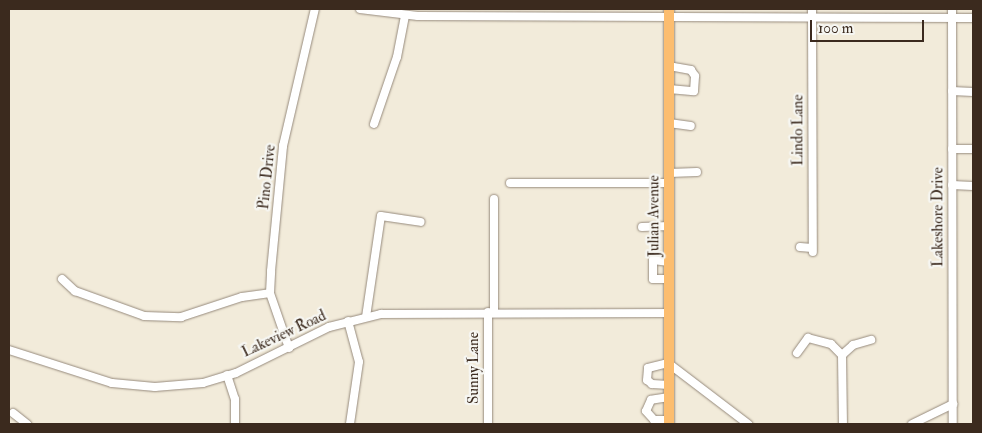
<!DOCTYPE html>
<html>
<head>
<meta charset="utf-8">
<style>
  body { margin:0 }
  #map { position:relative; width:982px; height:433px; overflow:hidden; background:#f2ebda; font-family:"IM FELL Double Pica",serif }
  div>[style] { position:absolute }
  .roads { filter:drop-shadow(0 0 1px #968a7c) drop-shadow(0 0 1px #968a7c) }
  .minor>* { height:8px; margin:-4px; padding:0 4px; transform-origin:4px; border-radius:4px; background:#fff }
  .major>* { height:10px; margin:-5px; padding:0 5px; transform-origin:5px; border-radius:5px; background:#fcbd6f }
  span { translate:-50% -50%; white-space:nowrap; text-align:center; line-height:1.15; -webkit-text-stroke:4.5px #f6f6f2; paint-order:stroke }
  .street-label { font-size:15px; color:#3b2a1e }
  .frame { position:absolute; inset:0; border:10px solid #3b2a1e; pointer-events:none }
  .scale { position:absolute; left:810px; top:20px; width:114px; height:22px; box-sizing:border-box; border:2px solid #3b2a1e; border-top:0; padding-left:6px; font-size:15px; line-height:18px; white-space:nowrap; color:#3b2a1e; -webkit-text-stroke:4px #f6f6f2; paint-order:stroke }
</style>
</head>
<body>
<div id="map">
  <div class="roads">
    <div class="minor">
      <i style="left:360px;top:9px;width:58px;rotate:6.9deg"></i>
      <i style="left:418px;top:16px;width:555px;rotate:0.21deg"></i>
      <i style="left:812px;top:9px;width:243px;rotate:89.8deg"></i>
      <i style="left:952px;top:9px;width:415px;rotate:89.9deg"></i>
      <i style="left:669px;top:89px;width:25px;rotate:5deg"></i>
      <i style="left:694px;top:91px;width:15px;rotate:-86deg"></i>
      <i style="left:695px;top:76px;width:7px;rotate:-124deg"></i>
      <i style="left:691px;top:70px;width:22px;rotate:-170deg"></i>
      <i style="left:952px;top:91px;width:21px;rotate:3deg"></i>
      <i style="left:669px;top:123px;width:22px;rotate:8deg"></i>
      <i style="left:374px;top:124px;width:71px;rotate:-71.1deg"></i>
      <i style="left:397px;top:57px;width:42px;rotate:-79deg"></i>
      <i style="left:952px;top:149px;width:21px"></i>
      <i style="left:669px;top:173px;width:28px;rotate:-2deg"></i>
      <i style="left:510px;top:183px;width:159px"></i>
      <i style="left:952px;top:185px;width:21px;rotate:3deg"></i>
      <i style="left:642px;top:227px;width:27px;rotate:-2deg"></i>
      <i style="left:800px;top:247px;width:12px;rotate:5deg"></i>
      <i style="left:669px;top:262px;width:16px;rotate:-173deg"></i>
      <i style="left:653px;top:260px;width:19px;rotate:90deg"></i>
      <i style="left:653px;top:279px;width:16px"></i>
      <i style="left:62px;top:279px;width:18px;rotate:43deg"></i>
      <i style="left:75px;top:291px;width:73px;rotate:19.9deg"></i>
      <i style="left:144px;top:316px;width:37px;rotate:2deg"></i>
      <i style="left:181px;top:317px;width:64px;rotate:-18.2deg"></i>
      <i style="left:242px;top:297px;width:28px;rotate:-8deg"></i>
      <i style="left:488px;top:312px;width:112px;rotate:90deg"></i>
      <i style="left:494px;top:312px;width:113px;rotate:-90deg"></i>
      <i style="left:366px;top:317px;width:102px;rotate:-81.6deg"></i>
      <i style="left:381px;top:216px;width:40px;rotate:8.5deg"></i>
      <i style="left:348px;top:321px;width:42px;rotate:75deg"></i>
      <i style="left:359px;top:362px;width:63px;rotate:98.3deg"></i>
      <i style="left:289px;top:348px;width:58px;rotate:-109.1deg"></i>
      <i style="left:270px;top:293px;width:22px;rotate:-87deg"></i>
      <i style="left:271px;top:271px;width:126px;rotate:-84.5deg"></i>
      <i style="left:283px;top:146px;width:141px;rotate:-76.9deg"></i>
      <i style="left:9px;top:350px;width:108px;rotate:17.8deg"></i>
      <i style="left:112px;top:383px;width:43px;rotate:5.3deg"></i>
      <i style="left:155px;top:387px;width:48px;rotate:-4.8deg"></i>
      <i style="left:203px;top:383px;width:34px;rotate:-17deg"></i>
      <i style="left:236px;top:373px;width:104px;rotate:-26.3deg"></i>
      <i style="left:329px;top:327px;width:54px;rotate:-14deg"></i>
      <i style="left:381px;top:314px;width:287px;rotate:-0.2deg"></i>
      <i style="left:797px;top:353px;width:19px;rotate:-54deg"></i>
      <i style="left:808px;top:338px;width:24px;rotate:15deg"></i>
      <i style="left:831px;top:344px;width:16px;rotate:45deg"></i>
      <i style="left:842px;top:355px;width:69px;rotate:89.2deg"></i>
      <i style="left:842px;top:355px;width:15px;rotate:-42deg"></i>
      <i style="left:853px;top:345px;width:19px;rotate:-16deg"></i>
      <i style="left:227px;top:375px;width:25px;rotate:72deg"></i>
      <i style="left:235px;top:399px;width:25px;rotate:90deg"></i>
      <i style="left:669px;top:385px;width:17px;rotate:-177deg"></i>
      <i style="left:652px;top:384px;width:6px;rotate:-141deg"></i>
      <i style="left:647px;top:380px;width:12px;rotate:-85deg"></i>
      <i style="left:648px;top:368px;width:21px;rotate:-14deg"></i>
      <i style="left:668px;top:363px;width:101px;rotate:37.3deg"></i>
      <i style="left:669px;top:397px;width:18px;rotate:171deg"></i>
      <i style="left:651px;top:400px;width:12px;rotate:114deg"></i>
      <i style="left:646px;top:411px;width:12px;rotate:48deg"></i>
      <i style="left:654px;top:420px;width:15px"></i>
      <i style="left:13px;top:413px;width:18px;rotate:38deg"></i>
      <i style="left:912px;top:424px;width:46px;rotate:-26deg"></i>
    </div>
    <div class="major">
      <i style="left:669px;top:9px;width:415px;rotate:90deg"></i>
    </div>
  </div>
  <div class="street-label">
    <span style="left:798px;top:130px;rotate:-90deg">Lindo Lane</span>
    <span style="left:267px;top:177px;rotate:-84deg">Pino Drive</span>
    <span style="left:654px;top:216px;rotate:-90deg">Julian Avenue</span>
    <span style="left:938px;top:217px;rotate:-90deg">Lakeshore Drive</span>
    <span style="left:284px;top:334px;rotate:-25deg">Lakeview Road</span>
    <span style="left:474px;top:368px;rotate:-90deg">Sunny Lane</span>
  </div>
  <div class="frame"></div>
  <div class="scale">100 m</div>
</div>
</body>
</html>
